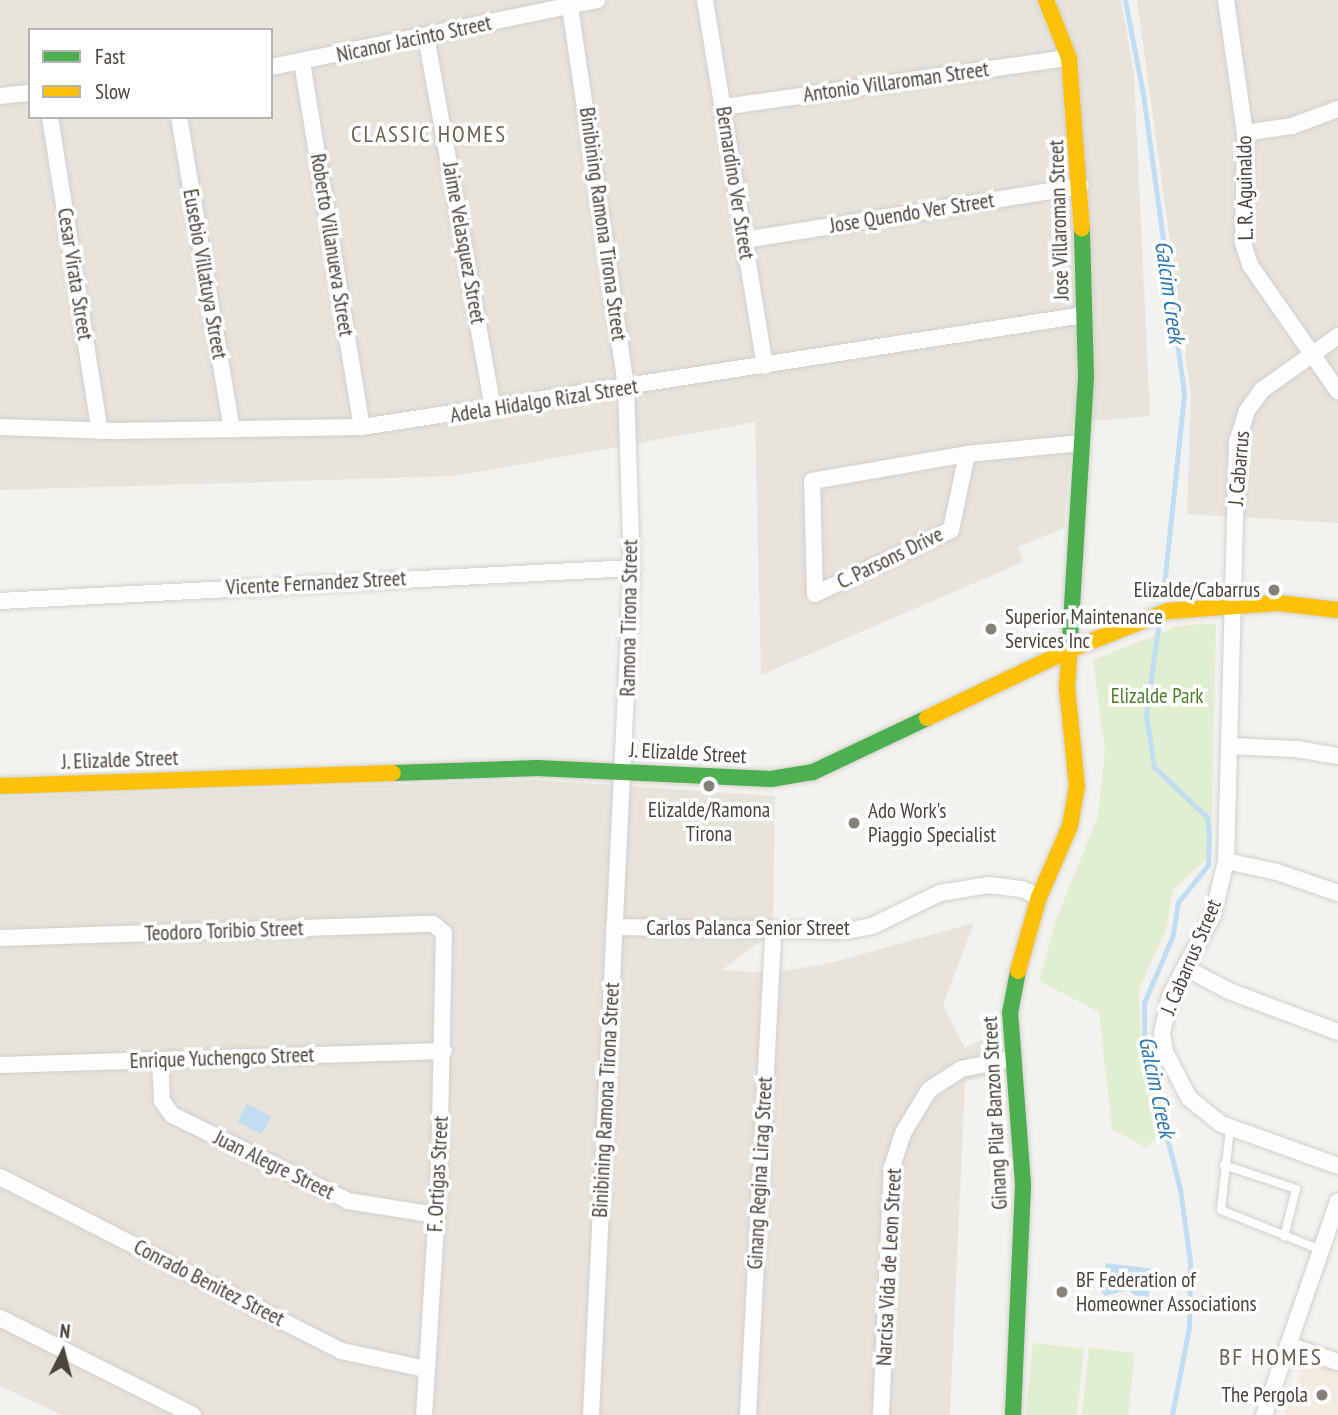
<!DOCTYPE html>
<html>
<head>
<meta charset="utf-8">
<style>
  body { margin:0 }
  #map { position:relative; width:1338px; height:1415px; overflow:hidden; background:#f4f2ee; font-family:"PT Sans Narrow",sans-serif }
  div>[style] { position:absolute }
  .residential>* { inset:0; background:#e7e4dc }
  .commercial>* { inset:0; background:#f3ebdf }
  .green>* { inset:0; background:#e1eecf; transform-origin:0 0 }
  .water>* { inset:0; background:#c0ddf1; transform-origin:0 0 }
  .stream>* { height:5px; margin:-2.5px; padding:0 2.5px; transform-origin:2.5px; border-radius:2.5px; background:#c0ddf1 }
  .roads { filter:drop-shadow(0 0 2px #d2d0cb) drop-shadow(0 0 2px #d2d0cb) }
  .lane>* { height:8px; margin:-4px; padding:0 4px; transform-origin:4px; border-radius:4px; background:#fdfdfc }
  .street>* { height:16px; margin:-8px; padding:0 8px; transform-origin:8px; border-radius:8px; background:#fdfdfc }
  .fast>* { height:16px; margin:-8px; padding:0 8px; transform-origin:8px; border-radius:8px; background:#4caf50 }
  .slow>* { height:16px; margin:-8px; padding:0 8px; transform-origin:8px; border-radius:8px; background:#ffc107 }
  .dots>* { width:19px; height:19px; translate:-50% -50%; box-sizing:border-box; border:4px solid #fff; border-radius:50% }
  span { translate:-50% -50%; white-space:nowrap; text-align:center; line-height:1.15; -webkit-text-stroke:7px #fff; paint-order:stroke }
  .street-label { font-size:21px; color:#4b4439 }
  .poi-label { font-size:21px; color:#4b4439 }
  .right { translate:-100% -50%; text-align:right }
  .left { translate:0 -50%; text-align:left }
  .park-label { font-size:21px; color:#4a7f2a }
  .neighbourhood-label { font-size:23px; color:#6e6250; letter-spacing:2px }
  .water-label { font-size:23px; color:#2e7ab2; font-style:italic }
  .quarter-label { font-size:24px; color:#6e6250; letter-spacing:2px }
  .legend { position:absolute; left:28px; top:28px; width:245px; height:91px; box-sizing:border-box; background:#fff; border:2px solid #b7b4b0; margin:0; padding:9px 12px; list-style:none; font-size:21px; color:#4b4439 }
  .legend li { display:flex; align-items:center; gap:14px; height:35px }
  .legend b { width:35px; border:2px solid #b7b4b0 }
  .north { position:absolute; left:28px; top:1317px; width:70px; height:70px; -webkit-text-stroke:5px #fff; paint-order:stroke; rotate:6deg; font-size:19px; font-weight:700; line-height:28px; text-align:center; color:#4b4439 }
  .north::after { content:''; display:block; margin:auto; width:24px; height:32px; background:#4b4439; clip-path:polygon(50% 0,100% 100%,50% 72%,0 100%) }
</style>
</head>
<body>
<div id="map">
  <div class="residential">
    <i style="clip-path:polygon(evenodd,0 0,1121px 0,1134px 74px,1150px 416px,1073px 423px,1064px 528px,1018px 547px,1023px 562px,761px 675px,755px 422px,456px 476px,0 490px,0 0,30px 30px,271px 30px,271px 117px,30px 117px,30px 30px)"></i>
    <i style="clip-path:polygon(1137px 0,1338px 0,1338px 523px,1187px 514px,1191px 394px)"></i>
    <i style="clip-path:polygon(535px 780px,775px 796px,773px 932px,722px 970px,771px 973px,830px 963px,974px 923px,943px 1005px,965px 1048px,1002px 1031px,998px 1074px,965px 1081px,950px 1415px,62px 1415px,0 1386px,0 797px)"></i>
  </div>
  <div class="commercial">
    <i style="clip-path:polygon(1306px 1358px,1338px 1370px,1338px 1415px,1285px 1415px)"></i>
  </div>
  <div class="green">
    <i style="clip-path:polygon(1216px 624px,1211px 855px,1173px 890px,1166px 930px,1139px 989px,1142px 1062px,1160px 1130px,1147px 1148px,1112px 1129px,1099px 1012px,1039px 981px,1056px 920px,1098px 816px,1105px 751px,1093px 660px,1181px 625px)"></i>
    <i style="left:1033px;top:1343px;width:51px;height:72px;rotate:6deg"></i>
    <i style="left:1089px;top:1348px;width:46px;height:67px;rotate:6deg"></i>
  </div>
  <div class="water">
    <i style="left:247px;top:1104px;width:27px;height:20px;rotate:28deg"></i>
    <i style="clip-path:polygon(1106px 1263px,1154px 1269px,1148px 1299px,1139px 1299px,1129px 1290px,1105px 1296px,1101px 1291px)"></i>
  </div>
  <div class="stream">
    <i style="left:1125px;top:0;width:96px;rotate:79.2deg"></i>
    <i style="left:1143px;top:94px;width:304px;rotate:82.2deg"></i>
    <i style="left:1184px;top:395px;width:191px;rotate:96deg"></i>
    <i style="left:1158px;top:628px;width:88px;rotate:97.9deg"></i>
    <i style="left:1146px;top:715px;width:53px;rotate:81.3deg"></i>
    <i style="left:1154px;top:767px;width:73px;rotate:43.3deg"></i>
    <i style="left:1207px;top:817px;width:17px;rotate:83deg"></i>
    <i style="left:1209px;top:834px;width:31px;rotate:92deg"></i>
    <i style="left:1208px;top:865px;width:48px;rotate:129deg"></i>
    <i style="left:1178px;top:902px;width:33px;rotate:99deg"></i>
    <i style="left:1173px;top:935px;width:74px;rotate:113.1deg"></i>
    <i style="left:1144px;top:1003px;width:45px;rotate:90deg"></i>
    <i style="left:1144px;top:1048px;width:146px;rotate:75.7deg"></i>
    <i style="left:1180px;top:1189px;width:73px;rotate:82.1deg"></i>
    <i style="left:1190px;top:1261px;width:66px;rotate:90.9deg"></i>
    <i style="left:1189px;top:1327px;width:90px;rotate:100.9deg"></i>
  </div>
  <div class="roads">
    <div class="lane">
      <i style="left:1230px;top:1128px;width:82px;rotate:96.3deg"></i>
      <i style="left:1221px;top:1210px;width:108px;rotate:21.8deg"></i>
      <i style="left:1224px;top:1165px;width:76px;rotate:18.4deg"></i>
      <i style="left:1296px;top:1189px;width:49px;rotate:104deg"></i>
    </div>
    <div class="street">
      <i style="left:569px;top:0;width:392px;rotate:81.6deg"></i>
      <i style="left:626px;top:388px;width:180px;rotate:88.1deg"></i>
      <i style="left:632px;top:568px;width:848px;rotate:92.77deg"></i>
      <i style="left:705px;top:0;width:371px;rotate:80.7deg"></i>
      <i style="left:1226px;top:0;width:134px;rotate:81.9deg"></i>
      <i style="left:1245px;top:133px;width:110px;rotate:91deg"></i>
      <i style="left:1243px;top:243px;width:23px;rotate:72deg"></i>
      <i style="left:1250px;top:265px;width:154px;rotate:55.1deg"></i>
      <i style="left:426px;top:36px;width:380px;rotate:79.8deg"></i>
      <i style="left:302px;top:62px;width:370px;rotate:80.7deg"></i>
      <i style="left:271px;top:67px;width:333px;rotate:-11.6deg"></i>
      <i style="left:0;top:96px;width:30px;rotate:-6deg"></i>
      <i style="left:723px;top:107px;width:349px;rotate:-8.1deg"></i>
      <i style="left:50px;top:117px;width:318px;rotate:81deg"></i>
      <i style="left:179px;top:117px;width:317px;rotate:80.4deg"></i>
      <i style="left:1245px;top:133px;width:48px;rotate:-8.5deg"></i>
      <i style="left:1292px;top:126px;width:49px;rotate:-20.3deg"></i>
      <i style="left:744px;top:240px;width:341px;rotate:-9.1deg"></i>
      <i style="left:1338px;top:336px;width:93px;rotate:144.6deg"></i>
      <i style="left:1262px;top:390px;width:26px;rotate:126deg"></i>
      <i style="left:1247px;top:411px;width:33px;rotate:108deg"></i>
      <i style="left:1237px;top:442px;width:419px;rotate:91.5deg"></i>
      <i style="left:1226px;top:861px;width:56px;rotate:103.5deg"></i>
      <i style="left:1213px;top:915px;width:92px;rotate:118deg"></i>
      <i style="left:1170px;top:996px;width:39px;rotate:102deg"></i>
      <i style="left:1162px;top:1034px;width:18px;rotate:81deg"></i>
      <i style="left:1165px;top:1052px;width:52px;rotate:62.4deg"></i>
      <i style="left:1189px;top:1098px;width:41px;rotate:39.1deg"></i>
      <i style="left:1221px;top:1124px;width:124px;rotate:19.7deg"></i>
      <i style="left:0;top:427px;width:113px;rotate:2deg"></i>
      <i style="left:113px;top:431px;width:249px;rotate:-0.9deg"></i>
      <i style="left:362px;top:427px;width:731px;rotate:-8.82deg"></i>
      <i style="left:967px;top:454px;width:78px;rotate:101.9deg"></i>
      <i style="left:951px;top:530px;width:150px;rotate:154.8deg"></i>
      <i style="left:815px;top:594px;width:113px;rotate:-91.5deg"></i>
      <i style="left:812px;top:481px;width:157px;rotate:-9.9deg"></i>
      <i style="left:967px;top:454px;width:115px;rotate:-5.5deg"></i>
      <i style="left:0;top:601px;width:633px;rotate:-2.99deg"></i>
      <i style="left:1230px;top:746px;width:66px;rotate:2.6deg"></i>
      <i style="left:1296px;top:749px;width:43px;rotate:9.5deg"></i>
      <i style="left:1226px;top:861px;width:52px;rotate:12.2deg"></i>
      <i style="left:1277px;top:872px;width:65px;rotate:19deg"></i>
      <i style="left:614px;top:927px;width:232px;rotate:1deg"></i>
      <i style="left:846px;top:931px;width:26px;rotate:-11deg"></i>
      <i style="left:872px;top:926px;width:76px;rotate:-25.9deg"></i>
      <i style="left:940px;top:893px;width:50px;rotate:-9.3deg"></i>
      <i style="left:989px;top:885px;width:33px;rotate:7deg"></i>
      <i style="left:1022px;top:889px;width:19px;rotate:25deg"></i>
      <i style="left:0;top:938px;width:433px;rotate:-1.9deg"></i>
      <i style="left:433px;top:924px;width:14px;rotate:39deg"></i>
      <i style="left:444px;top:933px;width:245px;rotate:91.2deg"></i>
      <i style="left:439px;top:1178px;width:237px;rotate:93.6deg"></i>
      <i style="left:1186px;top:968px;width:49px;rotate:28.1deg"></i>
      <i style="left:1229px;top:991px;width:116px;rotate:20.6deg"></i>
      <i style="left:160px;top:1060px;width:41px;rotate:87.2deg"></i>
      <i style="left:162px;top:1101px;width:17px;rotate:54deg"></i>
      <i style="left:172px;top:1115px;width:196px;rotate:26deg"></i>
      <i style="left:348px;top:1201px;width:88px;rotate:9.1deg"></i>
      <i style="left:0;top:1065px;width:444px;rotate:-1.8deg"></i>
      <i style="left:0;top:1177px;width:384px;rotate:27deg"></i>
      <i style="left:342px;top:1351px;width:85px;rotate:12.2deg"></i>
      <i style="left:0;top:1318px;width:216px;rotate:26.7deg"></i>
      <i style="left:1288px;top:1345px;width:53px;rotate:18.8deg"></i>
      <i style="left:748px;top:1415px;width:484px;rotate:-87deg"></i>
      <i style="left:881px;top:1415px;width:248px;rotate:-87.5deg"></i>
      <i style="left:892px;top:1167px;width:36px;rotate:-72deg"></i>
      <i style="left:903px;top:1133px;width:50px;rotate:-58.8deg"></i>
      <i style="left:929px;top:1090px;width:38px;rotate:-33deg"></i>
      <i style="left:961px;top:1069px;width:51px;rotate:-11.3deg"></i>
      <i style="left:1264px;top:1415px;width:226px;rotate:-70.9deg"></i>
    </div>
    <div class="fast">
      <i style="left:1069px;top:655px;width:280px;rotate:-86.5deg"></i>
      <i style="left:1086px;top:376px;width:147px;rotate:-91.6deg"></i>
      <i style="left:393px;top:773px;width:144px;rotate:-2deg"></i>
      <i style="left:537px;top:768px;width:234px;rotate:2.7deg"></i>
      <i style="left:771px;top:779px;width:43px;rotate:-9.5deg"></i>
      <i style="left:813px;top:772px;width:126px;rotate:-25.3deg"></i>
      <i style="left:1013px;top:1415px;width:231px;rotate:-87.5deg"></i>
      <i style="left:1023px;top:1184px;width:171px;rotate:-94.3deg"></i>
      <i style="left:1010px;top:1013px;width:43px;rotate:-79.2deg"></i>
    </div>
    <div class="slow">
      <i style="left:1046px;top:0;width:62px;rotate:68.4deg"></i>
      <i style="left:1069px;top:58px;width:171px;rotate:85.7deg"></i>
      <i style="left:927px;top:718px;width:157px;rotate:-25.6deg"></i>
      <i style="left:1069px;top:650px;width:106px;rotate:-21.5deg"></i>
      <i style="left:1168px;top:611px;width:110px;rotate:-4.2deg"></i>
      <i style="left:1278px;top:603px;width:60px;rotate:6.7deg"></i>
      <i style="left:0;top:786px;width:393px;rotate:-1.9deg"></i>
      <i style="left:1018px;top:971px;width:77px;rotate:-74.2deg"></i>
      <i style="left:1039px;top:897px;width:77px;rotate:-66.4deg"></i>
      <i style="left:1070px;top:826px;width:40px;rotate:-80deg"></i>
      <i style="left:1077px;top:787px;width:100px;rotate:-95.7deg"></i>
      <i style="left:1067px;top:687px;width:32px;rotate:-86deg"></i>
    </div>
  </div>
  <div class="dots">
    <i style="left:1274px;top:590px;background:#868178"></i>
    <i style="left:991px;top:629px;background:#868178"></i>
    <i style="left:709px;top:786px;background:#868178"></i>
    <i style="left:854px;top:823px;background:#868178"></i>
    <i style="left:1062px;top:1292px;background:#868178"></i>
    <i style="left:1322px;top:1395px;background:#868178"></i>
  </div>
  <div class="street-label">
    <span style="left:414px;top:39px;rotate:-12deg">Nicanor Jacinto Street</span>
    <span style="left:896px;top:82px;rotate:-8deg">Antonio Villaroman Street</span>
    <span style="left:735px;top:183px;rotate:81deg">Bernardino Ver Street</span>
    <span style="left:1245px;top:188px;rotate:-91deg">L. R. Aguinaldo</span>
    <span style="left:912px;top:213px;rotate:-9deg">Jose Quendo Ver Street</span>
    <span style="left:1059px;top:220px;rotate:-92deg">Jose Villaroman Street</span>
    <span style="left:603px;top:224px;rotate:82deg">Binibining Ramona Tirona Street</span>
    <span style="left:464px;top:243px;rotate:80deg">Jaime Velasquez Street</span>
    <span style="left:332px;top:245px;rotate:81deg">Roberto Villanueva Street</span>
    <span style="left:75px;top:274px;rotate:81deg">Cesar Virata Street</span>
    <span style="left:205px;top:274px;rotate:80deg">Eusebio Villatuya Street</span>
    <span style="left:544px;top:401px;rotate:-9deg">Adela Hidalgo Rizal Street</span>
    <span style="left:1239px;top:468px;rotate:-85deg">J. Cabarrus</span>
    <span style="left:890px;top:558px;rotate:-26deg">C. Parsons Drive</span>
    <span style="left:316px;top:583px;rotate:-3deg">Vicente Fernandez Street</span>
    <span style="left:629px;top:618px;rotate:-89deg">Ramona Tirona Street</span>
    <span style="left:688px;top:753px;rotate:3deg">J. Elizalde Street</span>
    <span style="left:120px;top:760px;rotate:-2deg">J. Elizalde Street</span>
    <span style="left:748px;top:928px">Carlos Palanca Senior Street</span>
    <span style="left:224px;top:931px;rotate:-2deg">Teodoro Toribio Street</span>
    <span style="left:1191px;top:957px;rotate:-67deg">J. Cabarrus Street</span>
    <span style="left:222px;top:1058px;rotate:-2deg">Enrique Yuchengco Street</span>
    <span style="left:606px;top:1100px;rotate:-87deg">Binibining Ramona Tirona Street</span>
    <span style="left:995px;top:1113px;rotate:-93deg">Ginang Pilar Banzon Street</span>
    <span style="left:274px;top:1165px;rotate:26deg">Juan Alegre Street</span>
    <span style="left:760px;top:1173px;rotate:-87deg">Ginang Regina Lirag Street</span>
    <span style="left:438px;top:1174px;rotate:-87deg">F. Ortigas Street</span>
    <span style="left:889px;top:1267px;rotate:-87deg">Narcisa Vida de Leon Street</span>
    <span style="left:209px;top:1283px;rotate:27deg">Conrado Benitez Street</span>
  </div>
  <div class="poi-label">
    <span class="right" style="left:1260px;top:590px">Elizalde/Cabarrus</span>
    <span class="left" style="left:1005px;top:629px">Superior Maintenance<br>Services Inc</span>
    <span style="left:709px;top:822px">Elizalde/Ramona<br>Tirona</span>
    <span class="left" style="left:868px;top:823px">Ado Work's<br>Piaggio Specialist</span>
    <span class="left" style="left:1076px;top:1292px">BF Federation of<br>Homeowner Associations</span>
    <span class="right" style="left:1308px;top:1395px">The Pergola</span>
  </div>
  <div class="park-label">
    <span style="left:1157px;top:696px">Elizalde Park</span>
  </div>
  <div class="neighbourhood-label">
    <span style="left:429px;top:134px">CLASSIC HOMES</span>
  </div>
  <div class="water-label">
    <span style="left:1170px;top:292px;rotate:82deg">Galcim Creek</span>
    <span style="left:1157px;top:1087px;rotate:78deg">Galcim Creek</span>
  </div>
  <div class="quarter-label">
    <span style="left:1271px;top:1357px">BF HOMES</span>
  </div>
  <ul class="legend">
  <li><b style="height:9px;background:#4caf50"></b>Fast</li>
  <li><b style="height:9px;background:#ffc107"></b>Slow</li>
  </ul>
  <div class="north">N</div>
</div>
</body>
</html>
